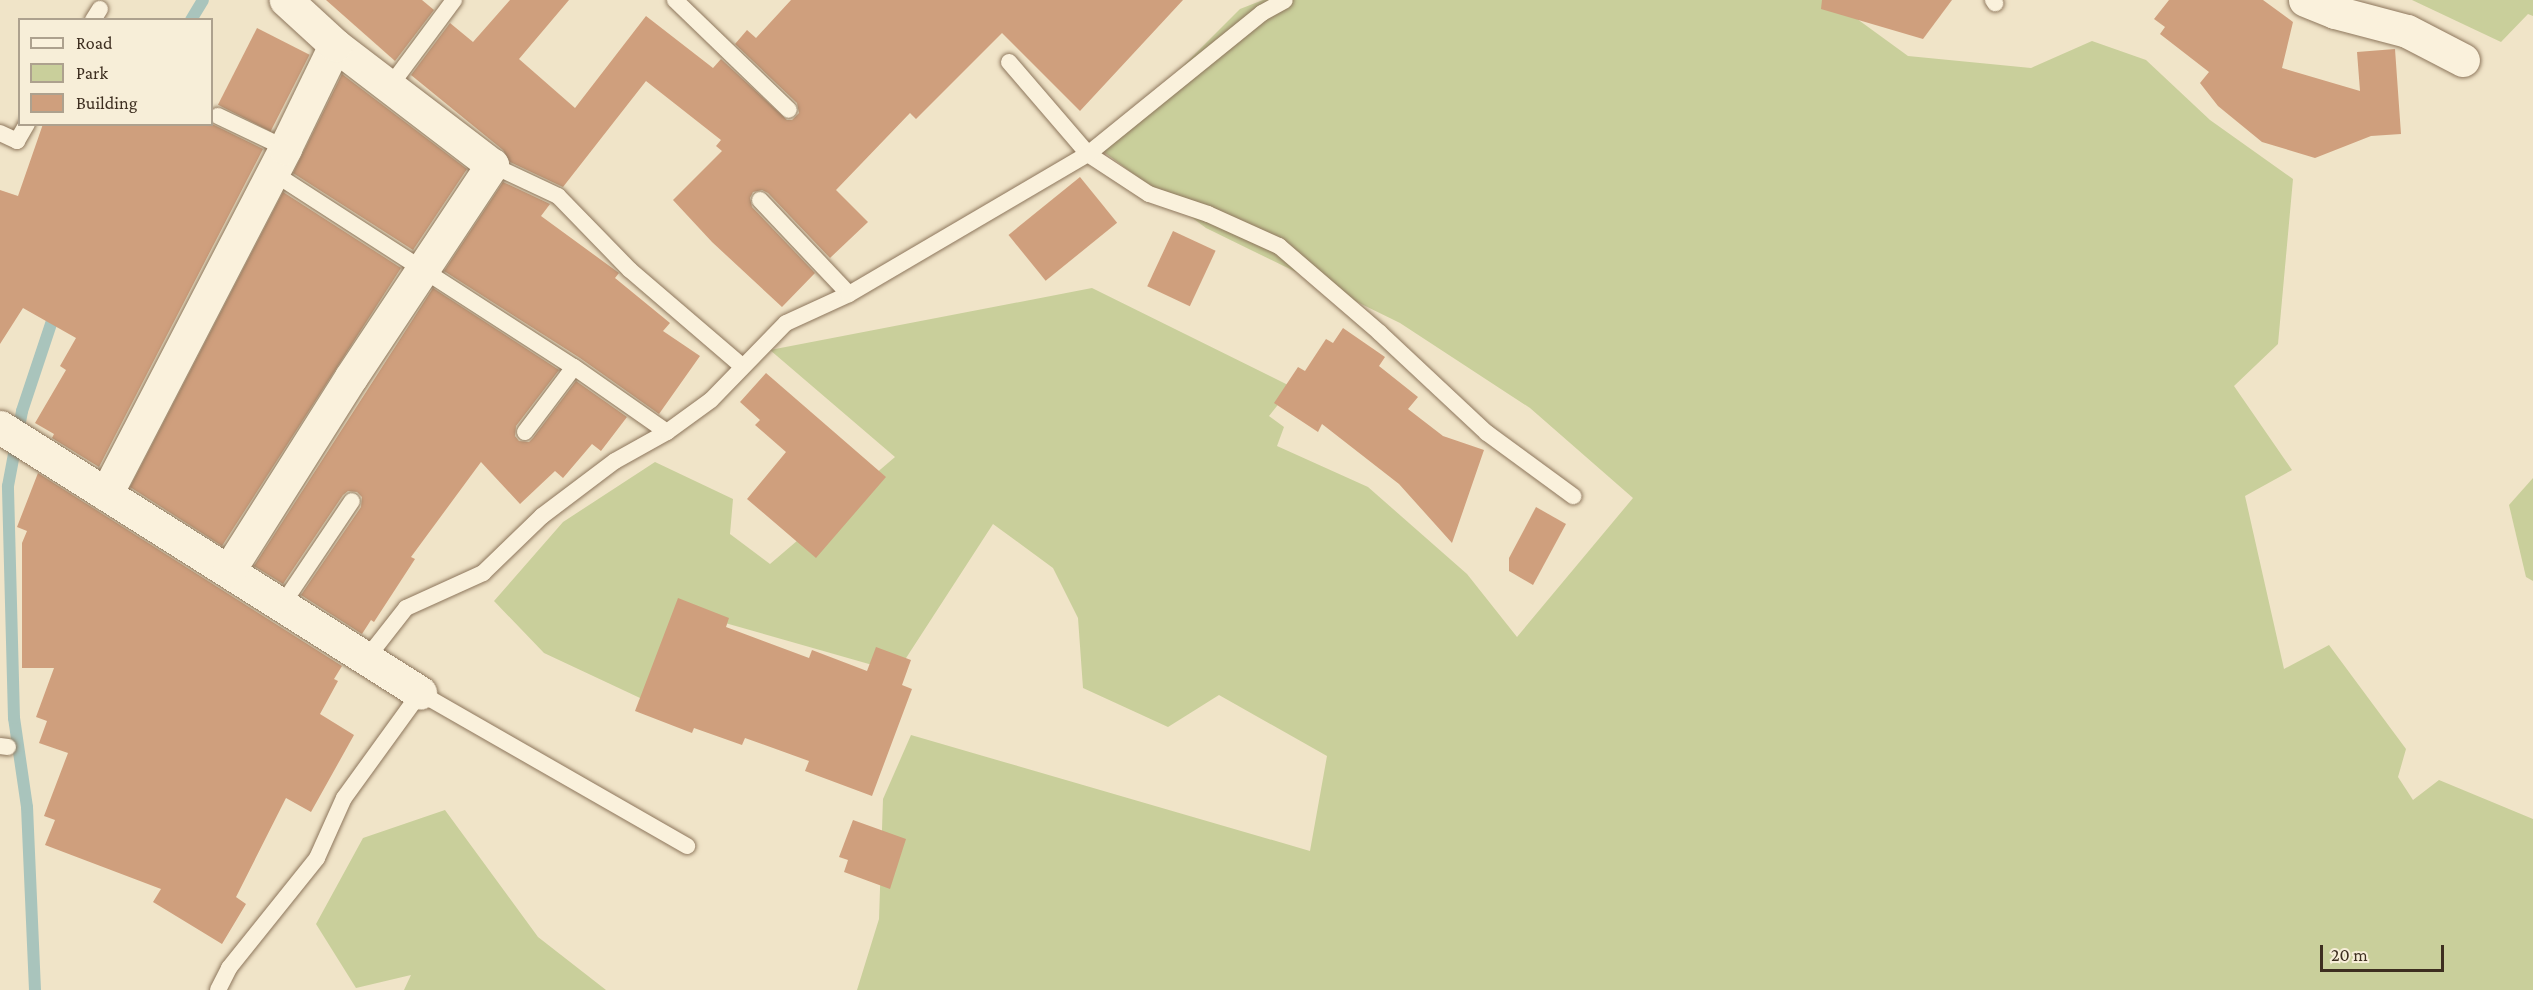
<!DOCTYPE html>
<html>
<head>
<meta charset="utf-8">
<style>
  body { margin:0 }
  #map { position:relative; width:2533px; height:990px; overflow:hidden; background:#f0e4c8; font-family:"Crimson Pro",serif }
  div>[style] { position:absolute }
  .green>* { inset:0; background:#c9cf9b }
  .stream>* { height:12px; margin:-6px; padding:0 6px; transform-origin:6px; border-radius:6px; background:#a9c4bc }
  .building>* { inset:0; background:#cf9f7d; transform-origin:0 0 }
  .roads { filter:drop-shadow(0 0 2px #8d765c) drop-shadow(0 0 2px #8d765c) }
  .service>* { height:16px; margin:-8px; padding:0 8px; transform-origin:8px; border-radius:8px; background:#faf1dc }
  .minor>* { height:33px; margin:-16.5px; padding:0 16.5px; transform-origin:16.5px; border-radius:16.5px; background:#faf1dc }
  span { translate:-50% -50%; white-space:nowrap; text-align:center; line-height:1.15; -webkit-text-stroke:4.5px #f7eed8; paint-order:stroke }
  .legend { position:absolute; left:18px; top:18px; width:195px; height:108px; box-sizing:border-box; background:#f7eed8; border:2px solid #ada18e; margin:0; padding:8px 10px; list-style:none; font-size:18px; color:#3d2e20 }
  .legend li { display:flex; align-items:center; gap:12px; height:30px }
  .legend b { width:30px; border:2px solid #ada18e }
  .scale { position:absolute; left:2320px; top:945px; width:124px; height:27px; box-sizing:border-box; border:3px solid #3d2e20; border-top:0; padding-left:8px; font-size:18px; line-height:21px; white-space:nowrap; color:#3d2e20; -webkit-text-stroke:4px #f7eed8; paint-order:stroke }
</style>
</head>
<body>
<div id="map">
  <div class="green">
    <i style="clip-path:polygon(1263px 0,1831px 0,1908px 56px,2031px 68px,2092px 41px,2146px 60px,2210px 120px,2293px 179px,2278px 344px,2234px 386px,2292px 470px,2245px 496px,2284px 669px,2329px 645px,2406px 749px,2398px 777px,2413px 800px,2439px 780px,2533px 819px,2533px 990px,857px 990px,879px 919px,883px 799px,911px 735px,1310px 851px,1327px 756px,1219px 695px,1168px 727px,1083px 688px,1078px 618px,1053px 568px,993px 524px,897px 672px,704px 617px,655px 705px,544px 653px,494px 601px,563px 522px,655px 462px,733px 499px,730px 534px,770px 564px,895px 457px,770px 350px,1092px 288px,1292px 387px,1269px 416px,1284px 427px,1277px 446px,1368px 487px,1467px 574px,1517px 637px,1633px 498px,1530px 408px,1400px 323px,1206px 228px,1100px 149px,1240px 9px)"></i>
    <i style="clip-path:polygon(2412px 0,2533px 0,2533px 16px,2528px 14px,2501px 42px)"></i>
    <i style="clip-path:polygon(2533px 478px,2533px 581px,2526px 577px,2509px 505px)"></i>
    <i style="clip-path:polygon(445px 810px,538px 937px,606px 990px,404px 990px,411px 975px,356px 988px,316px 924px,363px 838px)"></i>
  </div>
  <div class="stream">
    <i style="left:191px;top:20px;width:23px;rotate:-59deg"></i>
    <i style="left:35px;top:990px;width:183px;rotate:-92.5deg"></i>
    <i style="left:27px;top:807px;width:90px;rotate:-98.3deg"></i>
    <i style="left:14px;top:718px;width:232px;rotate:-91.5deg"></i>
    <i style="left:8px;top:486px;width:76px;rotate:-79.4deg"></i>
    <i style="left:22px;top:411px;width:108px;rotate:-71.6deg"></i>
  </div>
  <div class="building">
    <i style="clip-path:polygon(326px 0,422px 0,434px 10px,395px 61px)"></i>
    <i style="clip-path:polygon(510px 0,569px 0,519px 59px,575px 108px,646px 16px,713px 68px,721px 59px,787px 120px,792px 120px,799px 113px,797px 103px,735px 44px,747px 30px,756px 38px,791px 0,1183px 0,1080px 111px,1002px 33px,916px 119px,910px 113px,836px 190px,868px 222px,830px 258px,768px 193px,762px 190px,753px 192px,750px 198px,752px 207px,815px 273px,782px 307px,712px 242px,673px 200px,722px 151px,716px 146px,721px 140px,646px 81px,563px 187px,510px 162px,503px 150px,411px 75px,450px 23px,473px 42px)"></i>
    <i style="clip-path:polygon(1822px 0,1952px 0,1923px 39px,1821px 9px)"></i>
    <i style="clip-path:polygon(2169px 0,2263px 0,2293px 22px,2282px 68px,2360px 91px,2357px 52px,2395px 49px,2401px 134px,2371px 136px,2315px 158px,2262px 142px,2218px 106px,2200px 83px,2209px 72px,2160px 34px,2165px 27px,2154px 19px)"></i>
    <i style="left:257px;top:28px;width:59px;height:86px;rotate:27deg"></i>
    <i style="clip-path:polygon(342px 74px,467px 169px,413px 250px,293px 173px)"></i>
    <i style="clip-path:polygon(43px 124px,212px 124px,263px 149px,99px 467px,52px 438px,54px 434px,35px 423px,66px 370px,60px 366px,76px 338px,23px 308px,0 344px,0 190px,18px 196px)"></i>
    <i style="left:1080px;top:177px;width:59px;height:92px;rotate:51deg"></i>
    <i style="clip-path:polygon(503px 182px,550px 204px,541px 216px,619px 273px,615px 278px,670px 323px,663px 331px,700px 356px,659px 414px,580px 358px,444px 271px)"></i>
    <i style="clip-path:polygon(283px 192px,401px 268px,222px 546px,130px 487px)"></i>
    <i style="left:1173px;top:231px;width:47px;height:61px;rotate:25deg"></i>
    <i style="clip-path:polygon(433px 288px,559px 370px,516px 426px,515px 436px,519px 441px,529px 442px,533px 438px,576px 381px,627px 417px,601px 451px,592px 444px,563px 478px,555px 471px,520px 504px,481px 462px,411px 557px,415px 559px,374px 622px,371px 620px,362px 634px,301px 595px,361px 507px,362px 497px,357px 492px,348px 491px,343px 495px,283px 584px,254px 566px)"></i>
    <i style="clip-path:polygon(1343px 328px,1385px 357px,1379px 366px,1418px 397px,1408px 409px,1443px 436px,1484px 450px,1452px 543px,1399px 484px,1322px 424px,1318px 432px,1274px 403px,1298px 367px,1305px 371px,1326px 339px,1333px 343px)"></i>
    <i style="clip-path:polygon(766px 373px,886px 477px,816px 558px,747px 499px,786px 452px,755px 425px,760px 420px,740px 402px)"></i>
    <i style="clip-path:polygon(38px 473px,342px 666px,334px 679px,338px 681px,320px 714px,354px 735px,311px 812px,286px 798px,236px 897px,246px 904px,222px 944px,153px 902px,161px 889px,45px 845px,55px 820px,44px 816px,68px 753px,39px 743px,47px 721px,36px 717px,54px 668px,22px 668px,22px 543px,27px 531px,17px 527px)"></i>
    <i style="clip-path:polygon(1536px 507px,1566px 524px,1533px 585px,1509px 571px,1509px 558px)"></i>
    <i style="clip-path:polygon(678px 598px,729px 618px,726px 627px,809px 658px,812px 650px,867px 671px,876px 647px,911px 660px,902px 685px,912px 689px,872px 796px,805px 771px,809px 761px,745px 738px,742px 745px,694px 728px,692px 733px,635px 711px)"></i>
    <i style="clip-path:polygon(853px 820px,906px 839px,890px 889px,844px 872px,848px 860px,839px 857px)"></i>
  </div>
  <div class="roads">
    <div class="service">
      <i style="left:675px;top:0;width:158px;rotate:44deg"></i>
      <i style="left:1993px;top:0;width:4px;rotate:56deg"></i>
      <i style="left:93px;top:20px;width:13px;rotate:-58deg"></i>
      <i style="left:1009px;top:62px;width:121px;rotate:49.3deg"></i>
      <i style="left:1088px;top:154px;width:73px;rotate:33.3deg"></i>
      <i style="left:1149px;top:194px;width:62px;rotate:18.7deg"></i>
      <i style="left:1208px;top:214px;width:78px;rotate:24.3deg"></i>
      <i style="left:1279px;top:246px;width:133px;rotate:40.7deg"></i>
      <i style="left:1380px;top:333px;width:146px;rotate:43.1deg"></i>
      <i style="left:1487px;top:433px;width:107px;rotate:36.2deg"></i>
      <i style="left:390px;top:86px;width:107px;rotate:-53.3deg"></i>
      <i style="left:218px;top:116px;width:74px;rotate:25.5deg"></i>
      <i style="left:0;top:133px;width:19px;rotate:25deg"></i>
      <i style="left:17px;top:141px;width:20px;rotate:-60deg"></i>
      <i style="left:492px;top:165px;width:73px;rotate:25.2deg"></i>
      <i style="left:558px;top:196px;width:103px;rotate:45.8deg"></i>
      <i style="left:630px;top:270px;width:148px;rotate:40.6deg"></i>
      <i style="left:272px;top:172px;width:359px;rotate:32.9deg"></i>
      <i style="left:574px;top:367px;width:113px;rotate:35deg"></i>
      <i style="left:760px;top:200px;width:129px;rotate:46.6deg"></i>
      <i style="left:525px;top:432px;width:81px;rotate:-53deg"></i>
      <i style="left:282px;top:605px;width:125px;rotate:-56.1deg"></i>
      <i style="left:366px;top:659px;width:65px;rotate:-51.9deg"></i>
      <i style="left:406px;top:608px;width:85px;rotate:-24.4deg"></i>
      <i style="left:483px;top:573px;width:82px;rotate:-44deg"></i>
      <i style="left:542px;top:516px;width:91px;rotate:-37deg"></i>
      <i style="left:615px;top:461px;width:60px;rotate:-29.1deg"></i>
      <i style="left:667px;top:432px;width:54px;rotate:-36deg"></i>
      <i style="left:711px;top:400px;width:107px;rotate:-45.8deg"></i>
      <i style="left:786px;top:323px;width:69px;rotate:-24.7deg"></i>
      <i style="left:849px;top:294px;width:277px;rotate:-30.4deg"></i>
      <i style="left:1088px;top:154px;width:224px;rotate:-39deg"></i>
      <i style="left:1262px;top:13px;width:26px;rotate:-29deg"></i>
      <i style="left:0;top:746px;width:8px;rotate:7deg"></i>
      <i style="left:218px;top:990px;width:25px;rotate:-63deg"></i>
      <i style="left:229px;top:968px;width:141px;rotate:-51.3deg"></i>
      <i style="left:317px;top:858px;width:66px;rotate:-65.8deg"></i>
      <i style="left:344px;top:798px;width:130px;rotate:-54.1deg"></i>
      <i style="left:420px;top:693px;width:308px;rotate:29.8deg"></i>
    </div>
    <div class="minor">
      <i style="left:2305px;top:0;width:32px;rotate:22deg"></i>
      <i style="left:2335px;top:12px;width:74px;rotate:14.8deg"></i>
      <i style="left:2407px;top:31px;width:63px;rotate:27.4deg"></i>
      <i style="left:0;top:427px;width:497px;rotate:32.3deg"></i>
      <i style="left:106px;top:494px;width:390px;rotate:-62.6deg"></i>
      <i style="left:285px;top:148px;width:114px;rotate:-64.1deg"></i>
      <i style="left:229px;top:570px;width:228px;rotate:-57.7deg"></i>
      <i style="left:351px;top:377px;width:255px;rotate:-56.4deg"></i>
      <i style="left:492px;top:165px;width:198px;rotate:-142.6deg"></i>
      <i style="left:335px;top:45px;width:67px;rotate:-137.4deg"></i>
    </div>
  </div>
  <ul class="legend">
  <li><b style="height:8px;background:#faf1dc"></b>Road</li>
  <li><b style="height:16px;background:#c9cf9b"></b>Park</li>
  <li><b style="height:16px;background:#cf9f7d"></b>Building</li>
  </ul>
  <div class="scale">20 m</div>
</div>
</body>
</html>
